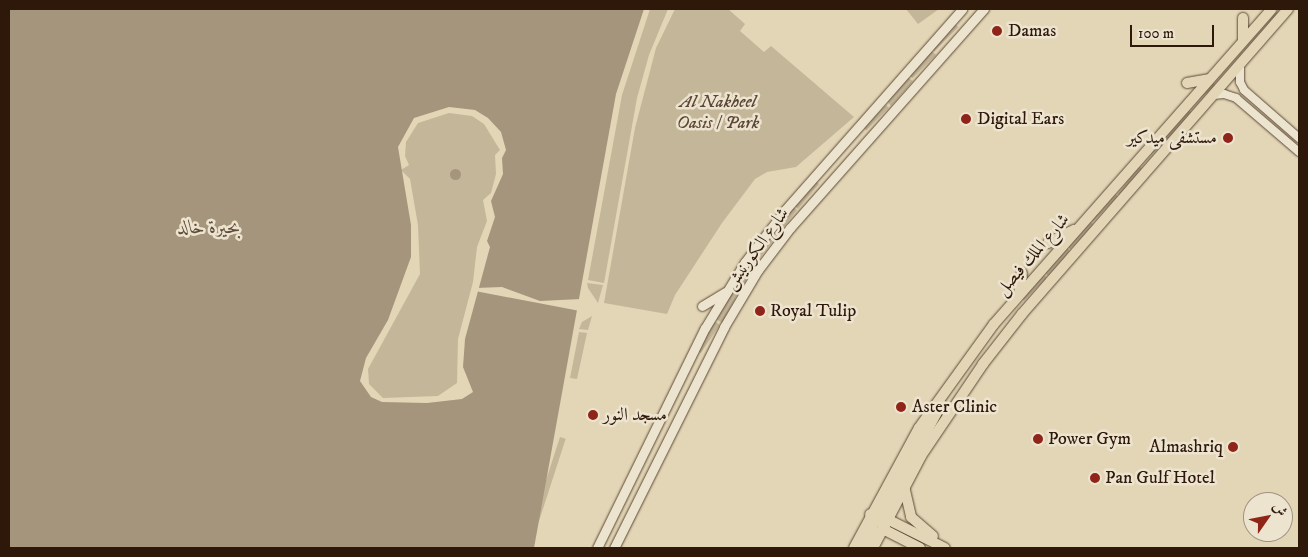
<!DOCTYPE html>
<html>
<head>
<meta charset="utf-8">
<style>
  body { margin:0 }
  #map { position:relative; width:1308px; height:557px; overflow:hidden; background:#e3d6b6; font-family:"IM FELL DW Pica",Amiri,serif }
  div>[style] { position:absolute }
  .green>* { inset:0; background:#c4b699; transform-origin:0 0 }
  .water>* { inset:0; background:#a5957c }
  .round { border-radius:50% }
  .pier>* { inset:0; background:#e3d6b6 }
  .roads { filter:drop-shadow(0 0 1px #5b4835) drop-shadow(0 0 1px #5b4835) }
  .tertiary>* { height:8px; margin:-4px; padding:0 4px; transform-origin:4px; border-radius:4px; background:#ede4d0 }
  .secondary>* { height:9px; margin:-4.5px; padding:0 4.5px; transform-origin:4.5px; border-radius:4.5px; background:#ede4d0 }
  .primary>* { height:10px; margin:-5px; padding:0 5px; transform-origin:5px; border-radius:5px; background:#e3d6b6 }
  .dots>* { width:14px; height:14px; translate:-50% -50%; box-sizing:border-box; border:2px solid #ede4d0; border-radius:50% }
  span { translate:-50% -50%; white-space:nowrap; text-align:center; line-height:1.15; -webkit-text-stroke:5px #ede4d0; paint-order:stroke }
  .poi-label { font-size:18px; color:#2e180a }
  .left { translate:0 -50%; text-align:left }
  .right { translate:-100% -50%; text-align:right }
  .park-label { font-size:18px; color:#5b4735; font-style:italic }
  .street-label { font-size:18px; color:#2e180a }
  .water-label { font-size:19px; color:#5e4a38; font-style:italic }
  .frame { position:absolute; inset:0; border:10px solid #2e180a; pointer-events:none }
  .north { position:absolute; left:1243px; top:492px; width:50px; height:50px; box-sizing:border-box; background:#ede4d0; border:1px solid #a19281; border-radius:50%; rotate:57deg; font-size:14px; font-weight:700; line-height:20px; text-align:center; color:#2e180a }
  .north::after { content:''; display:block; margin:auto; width:18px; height:22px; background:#8f2418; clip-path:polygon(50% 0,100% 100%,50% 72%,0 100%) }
  .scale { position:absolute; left:1130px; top:25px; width:84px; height:22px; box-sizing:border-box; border:2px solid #2e180a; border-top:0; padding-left:6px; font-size:15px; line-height:18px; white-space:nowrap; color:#2e180a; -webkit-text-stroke:4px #ede4d0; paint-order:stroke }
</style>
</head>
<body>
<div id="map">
  <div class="green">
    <i style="clip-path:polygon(650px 9px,668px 9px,649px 55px,637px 98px,604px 283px,588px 280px,622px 95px)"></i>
    <i style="clip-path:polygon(675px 9px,728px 9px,745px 24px,740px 31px,764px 52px,771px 46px,854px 117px,796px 167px,767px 172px,755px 179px,722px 223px,675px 295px,667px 314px,604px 303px,635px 128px,656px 48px)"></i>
    <i style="clip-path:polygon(906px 9px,939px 9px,918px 24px)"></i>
    <i style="left:954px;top:23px;width:6px;height:34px;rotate:45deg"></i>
    <i style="left:931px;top:50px;width:7px;height:33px;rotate:45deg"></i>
    <i style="clip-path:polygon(907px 77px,913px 81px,891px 106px,888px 102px)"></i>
    <i style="left:1213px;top:82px;width:5px;height:36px;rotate:53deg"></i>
    <i style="left:886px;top:105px;width:4px;height:32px;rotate:45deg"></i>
    <i style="clip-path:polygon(1188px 110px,1192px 113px,1168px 140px,1165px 137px)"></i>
    <i style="clip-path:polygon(449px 113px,472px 116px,484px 124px,500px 150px,495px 155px,496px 174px,491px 193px,483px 200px,487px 221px,477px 247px,473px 282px,458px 339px,457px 383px,438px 396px,383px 398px,369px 384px,368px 369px,420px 274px,418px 225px,410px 179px,401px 170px,409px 165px,405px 156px,406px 142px,418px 123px)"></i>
    <i style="left:1164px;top:138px;width:5px;height:35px;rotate:53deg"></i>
    <i style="left:1139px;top:166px;width:5px;height:35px;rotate:37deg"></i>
    <i style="clip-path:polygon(816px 181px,819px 184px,798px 209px,794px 205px)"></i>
    <i style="left:1115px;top:194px;width:4px;height:35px;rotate:45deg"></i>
    <i style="clip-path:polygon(793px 207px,797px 210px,777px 236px,772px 232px)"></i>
    <i style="left:1090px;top:221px;width:6px;height:34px;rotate:45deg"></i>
    <i style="left:771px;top:234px;width:6px;height:32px;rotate:39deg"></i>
    <i style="left:1067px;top:248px;width:6px;height:33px;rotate:45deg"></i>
    <i style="left:750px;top:262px;width:7px;height:32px;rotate:34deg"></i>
    <i style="left:1044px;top:275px;width:4px;height:32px;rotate:45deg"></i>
    <i style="clip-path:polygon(587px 283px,603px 285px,598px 303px,588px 288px)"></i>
    <i style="left:731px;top:291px;width:7px;height:32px;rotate:27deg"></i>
    <i style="clip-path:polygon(592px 316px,588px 330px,579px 329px,582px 322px)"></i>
    <i style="left:714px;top:321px;width:7px;height:34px;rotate:34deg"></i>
    <i style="clip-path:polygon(579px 332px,587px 333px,577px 379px,570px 378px)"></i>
    <i style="left:560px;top:437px;width:6px;height:113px;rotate:18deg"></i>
  </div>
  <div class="water">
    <i style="clip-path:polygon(evenodd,9px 9px,644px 9px,616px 94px,534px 548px,9px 548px,9px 9px,449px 107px,475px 110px,488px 118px,501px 132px,506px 150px,502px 158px,503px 174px,491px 201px,495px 217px,487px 241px,490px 247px,465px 339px,463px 367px,473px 392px,462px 399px,427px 403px,382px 402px,371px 397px,360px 381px,366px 358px,388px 320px,411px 257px,411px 225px,398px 147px,414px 118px,449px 107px)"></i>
    <i class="round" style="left:449.5px;top:168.5px;width:11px;height:11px"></i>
  </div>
  <div class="pier">
    <i style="clip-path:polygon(502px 287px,540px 301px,581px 299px,580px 311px,475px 291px,476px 288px)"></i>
  </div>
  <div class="roads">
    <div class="tertiary">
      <i style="left:1240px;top:65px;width:17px;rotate:90deg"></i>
      <i style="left:1240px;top:82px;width:9px;rotate:63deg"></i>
      <i style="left:1244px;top:90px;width:73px;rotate:41.1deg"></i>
      <i style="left:1213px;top:95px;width:11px;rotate:-5deg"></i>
      <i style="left:1224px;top:94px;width:13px;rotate:18deg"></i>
      <i style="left:1236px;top:98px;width:83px;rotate:40.6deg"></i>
    </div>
    <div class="secondary">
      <i style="left:702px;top:306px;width:27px;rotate:-31deg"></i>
      <i style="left:597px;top:548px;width:245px;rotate:-63.9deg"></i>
      <i style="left:705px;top:328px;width:77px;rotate:-58.8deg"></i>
      <i style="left:745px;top:262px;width:66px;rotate:-52.4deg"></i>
      <i style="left:785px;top:210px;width:268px;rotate:-48.6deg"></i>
      <i style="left:614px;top:548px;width:247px;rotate:-63.5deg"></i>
      <i style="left:724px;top:327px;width:66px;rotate:-59.2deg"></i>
      <i style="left:758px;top:270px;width:53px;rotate:-52.7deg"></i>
      <i style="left:790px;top:228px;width:293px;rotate:-48.5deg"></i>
    </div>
    <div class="primary">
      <i style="left:1243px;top:18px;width:22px;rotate:90deg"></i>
      <i style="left:1187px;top:83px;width:22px;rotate:-10deg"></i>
      <i style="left:1048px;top:243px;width:29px;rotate:-27deg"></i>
      <i style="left:1019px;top:294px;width:21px;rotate:-82deg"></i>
      <i style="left:904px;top:486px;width:32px;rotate:77deg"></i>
      <i style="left:911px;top:517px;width:29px;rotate:41deg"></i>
      <i style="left:883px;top:517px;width:69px;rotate:26.6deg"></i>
      <i style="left:854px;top:548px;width:136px;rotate:-61.6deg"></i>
      <i style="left:919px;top:428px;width:128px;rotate:-54.2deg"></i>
      <i style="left:994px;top:324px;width:420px;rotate:-48.6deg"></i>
      <i style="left:864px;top:548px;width:21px;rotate:-65deg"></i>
      <i style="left:873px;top:529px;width:15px;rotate:-101deg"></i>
      <i style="left:873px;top:548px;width:104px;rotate:-62.4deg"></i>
      <i style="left:921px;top:456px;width:111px;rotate:-56deg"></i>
      <i style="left:983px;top:364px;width:63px;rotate:-52deg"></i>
      <i style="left:1022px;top:314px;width:405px;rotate:-48.9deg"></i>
      <i style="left:920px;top:548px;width:39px;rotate:-153deg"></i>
      <i style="left:885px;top:530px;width:13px;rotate:-119deg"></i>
      <i style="left:879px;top:519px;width:130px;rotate:-61.5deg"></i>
    </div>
  </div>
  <div class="dots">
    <i style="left:997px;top:31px;background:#8f2418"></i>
    <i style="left:966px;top:119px;background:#8f2418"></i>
    <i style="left:1228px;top:138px;background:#8f2418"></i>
    <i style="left:760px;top:311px;background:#8f2418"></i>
    <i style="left:901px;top:407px;background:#8f2418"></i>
    <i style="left:593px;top:415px;background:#8f2418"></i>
    <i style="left:1038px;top:439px;background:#8f2418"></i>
    <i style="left:1233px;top:447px;background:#8f2418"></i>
    <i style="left:1095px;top:478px;background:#8f2418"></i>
  </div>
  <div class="poi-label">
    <span class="left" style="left:1008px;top:31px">Damas</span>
    <span class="left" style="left:977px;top:119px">Digital Ears</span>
    <span class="right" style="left:1217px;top:138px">مستشفى ميدكير</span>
    <span class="left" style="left:770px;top:311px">Royal Tulip</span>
    <span class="left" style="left:912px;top:407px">Aster Clinic</span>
    <span class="left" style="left:603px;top:415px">مسجد النور</span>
    <span class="left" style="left:1048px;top:439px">Power Gym</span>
    <span class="right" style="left:1223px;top:447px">Almashriq</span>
    <span class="left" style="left:1105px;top:478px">Pan Gulf Hotel</span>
  </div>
  <div class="park-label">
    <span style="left:718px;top:113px">Al Nakheel<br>Oasis / Park</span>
  </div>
  <div class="street-label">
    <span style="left:757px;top:249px;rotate:-54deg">شارع الكورنيش</span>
    <span style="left:1033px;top:255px;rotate:-49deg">شارع الملك فيصل</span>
  </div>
  <div class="water-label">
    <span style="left:209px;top:228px">بحيرة خالد</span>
  </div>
  <div class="frame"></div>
  <div class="north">ش</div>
  <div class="scale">100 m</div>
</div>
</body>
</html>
